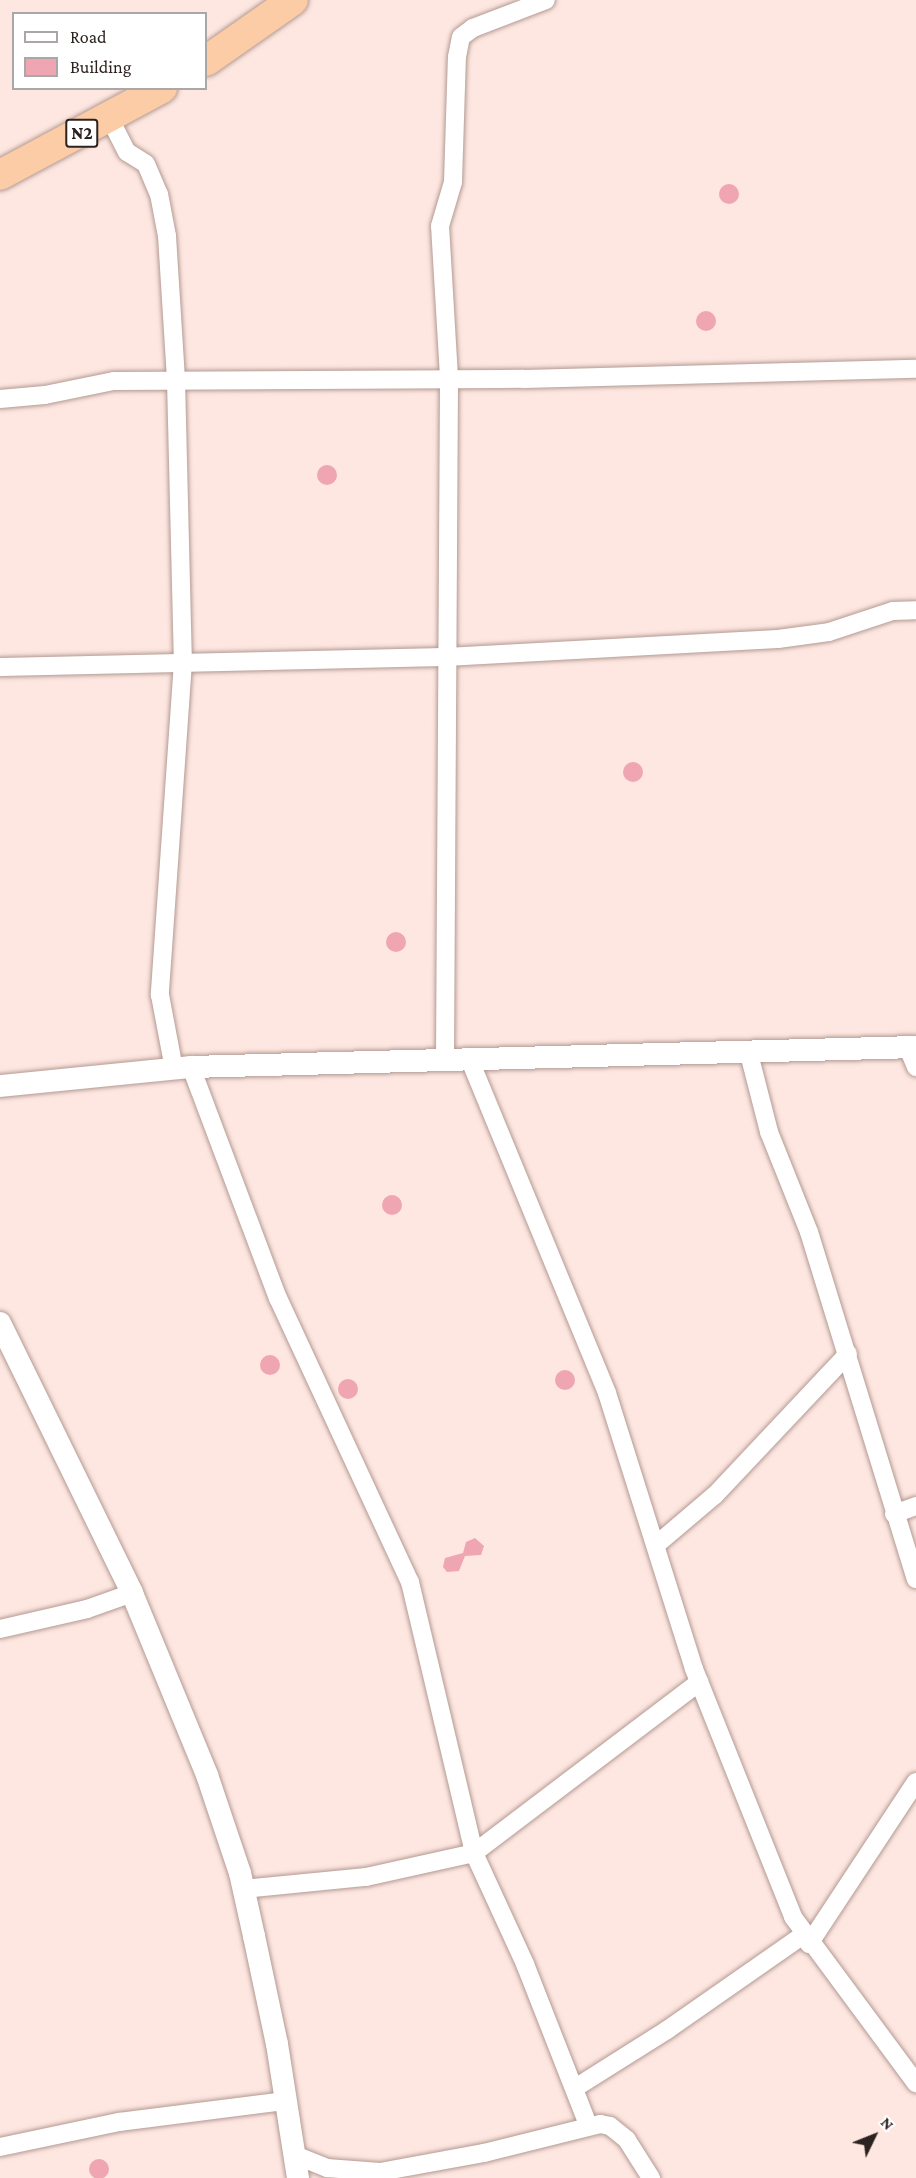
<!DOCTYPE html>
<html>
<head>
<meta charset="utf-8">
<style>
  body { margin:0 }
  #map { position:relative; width:916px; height:2178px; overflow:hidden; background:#fee7e1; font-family:"Crimson Pro",serif }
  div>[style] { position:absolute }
  .building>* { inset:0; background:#efa6b2 }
  .round { border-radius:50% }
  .roads { filter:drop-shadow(0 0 2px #b39992) drop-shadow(0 0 2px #b39992) }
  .minor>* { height:18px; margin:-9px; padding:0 9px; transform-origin:9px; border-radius:9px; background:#fff }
  .tertiary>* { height:22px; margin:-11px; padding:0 11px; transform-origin:11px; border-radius:11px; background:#fff }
  .trunk>* { height:30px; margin:-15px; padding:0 15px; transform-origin:15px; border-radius:15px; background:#fbcca6 }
  span { translate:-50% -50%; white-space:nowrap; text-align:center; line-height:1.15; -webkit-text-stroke:6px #fff; paint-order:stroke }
  .shield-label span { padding:2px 4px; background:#fff; border:2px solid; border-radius:4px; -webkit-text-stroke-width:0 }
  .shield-label { font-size:18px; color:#2c2220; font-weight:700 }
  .legend { position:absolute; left:12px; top:12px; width:195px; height:78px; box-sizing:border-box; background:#fff; border:2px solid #aba7a6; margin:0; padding:8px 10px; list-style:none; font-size:18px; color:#2c2220 }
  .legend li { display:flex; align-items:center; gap:12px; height:30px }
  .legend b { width:30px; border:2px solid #aba7a6 }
  .north { position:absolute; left:844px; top:2106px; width:60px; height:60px; -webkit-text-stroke:4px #fff; paint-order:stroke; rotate:47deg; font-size:16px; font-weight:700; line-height:24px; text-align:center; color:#2c2220 }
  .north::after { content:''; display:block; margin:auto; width:21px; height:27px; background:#2c2220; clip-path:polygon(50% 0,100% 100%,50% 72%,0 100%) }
</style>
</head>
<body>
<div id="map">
  <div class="building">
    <i class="round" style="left:719px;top:184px;width:20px;height:20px"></i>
    <i class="round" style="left:696px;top:311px;width:20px;height:20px"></i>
    <i class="round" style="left:317px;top:465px;width:20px;height:20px"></i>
    <i class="round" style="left:623px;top:762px;width:20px;height:20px"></i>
    <i class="round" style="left:386px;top:932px;width:20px;height:20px"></i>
    <i class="round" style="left:382px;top:1195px;width:20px;height:20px"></i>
    <i class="round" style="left:260px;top:1355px;width:20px;height:20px"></i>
    <i class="round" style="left:555px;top:1370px;width:20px;height:20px"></i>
    <i class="round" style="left:338px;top:1379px;width:20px;height:20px"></i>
    <i style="clip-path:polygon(475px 1538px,484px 1546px,481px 1555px,465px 1556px,459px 1571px,447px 1572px,443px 1567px,445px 1558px,463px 1553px,466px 1542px)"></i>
    <i class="round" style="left:89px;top:2159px;width:20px;height:20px"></i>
  </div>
  <div class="roads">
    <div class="minor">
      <i style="left:110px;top:119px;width:37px;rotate:63deg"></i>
      <i style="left:127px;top:152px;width:22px;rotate:32deg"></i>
      <i style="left:146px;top:164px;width:33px;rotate:67deg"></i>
      <i style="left:159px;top:194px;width:43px;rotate:79.2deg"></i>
      <i style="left:167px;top:236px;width:144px;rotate:86.4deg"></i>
      <i style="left:176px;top:380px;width:282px;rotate:88.6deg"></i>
      <i style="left:183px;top:662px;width:334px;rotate:94deg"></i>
      <i style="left:160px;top:995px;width:75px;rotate:79.3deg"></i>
      <i style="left:0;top:399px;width:45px;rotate:-5.1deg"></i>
      <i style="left:45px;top:395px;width:70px;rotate:-11.5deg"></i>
      <i style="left:114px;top:381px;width:410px;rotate:-0.3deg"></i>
      <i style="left:524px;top:379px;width:392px;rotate:-1.5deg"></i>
      <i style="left:0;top:667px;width:446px;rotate:-1.3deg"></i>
      <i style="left:446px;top:657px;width:332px;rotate:-3.1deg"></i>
      <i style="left:778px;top:639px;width:51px;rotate:-7.8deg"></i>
      <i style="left:829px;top:632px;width:67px;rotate:-18.2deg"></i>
      <i style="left:893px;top:611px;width:23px;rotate:-2deg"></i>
      <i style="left:908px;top:1048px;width:21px;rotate:67deg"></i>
      <i style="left:748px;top:1050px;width:85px;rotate:75.6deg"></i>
      <i style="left:769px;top:1132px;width:108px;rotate:68.2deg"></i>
      <i style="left:809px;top:1232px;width:363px;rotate:72.9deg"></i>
      <i style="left:445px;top:1058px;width:681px;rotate:-89.66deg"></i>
      <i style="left:449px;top:377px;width:151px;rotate:-93.4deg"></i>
      <i style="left:440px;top:226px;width:46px;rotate:-73.5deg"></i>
      <i style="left:453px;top:182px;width:125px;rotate:-88.2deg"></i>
      <i style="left:457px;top:57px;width:20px;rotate:-79deg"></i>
      <i style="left:461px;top:37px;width:15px;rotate:-37deg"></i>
      <i style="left:473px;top:28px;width:78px;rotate:-21deg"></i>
      <i style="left:469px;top:1058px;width:362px;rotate:67.6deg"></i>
      <i style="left:607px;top:1393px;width:289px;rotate:72.5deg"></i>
      <i style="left:694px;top:1669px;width:267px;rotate:68.2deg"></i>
      <i style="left:793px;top:1917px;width:207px;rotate:53.5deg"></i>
      <i style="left:191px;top:1067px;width:247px;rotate:69.4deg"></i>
      <i style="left:278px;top:1298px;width:313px;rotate:65.1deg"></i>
      <i style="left:410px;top:1582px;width:278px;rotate:76.7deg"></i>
      <i style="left:474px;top:1853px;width:122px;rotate:65.3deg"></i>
      <i style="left:525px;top:1964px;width:173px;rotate:68.6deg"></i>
      <i style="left:894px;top:1514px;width:23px;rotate:-20deg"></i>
      <i style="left:656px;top:1545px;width:77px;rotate:-40.3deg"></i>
      <i style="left:715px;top:1495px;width:194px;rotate:-46.7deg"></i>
      <i style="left:0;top:1629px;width:89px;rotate:-12.9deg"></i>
      <i style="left:87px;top:1609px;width:48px;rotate:-19.6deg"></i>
      <i style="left:243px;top:1889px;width:124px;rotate:-5.6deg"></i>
      <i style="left:366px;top:1877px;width:111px;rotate:-12.5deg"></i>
      <i style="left:474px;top:1853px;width:283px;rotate:-37.2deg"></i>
      <i style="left:809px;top:1944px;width:194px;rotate:-56.6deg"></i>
      <i style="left:575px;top:2088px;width:109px;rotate:-32.2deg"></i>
      <i style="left:667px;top:2030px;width:166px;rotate:-34.9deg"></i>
      <i style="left:0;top:2147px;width:122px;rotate:-11.9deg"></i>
      <i style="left:119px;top:2122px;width:168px;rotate:-7.2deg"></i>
      <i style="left:295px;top:2155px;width:35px;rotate:22deg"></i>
      <i style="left:327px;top:2168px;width:53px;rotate:4.3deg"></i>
      <i style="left:380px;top:2172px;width:106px;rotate:-10.4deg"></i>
      <i style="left:484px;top:2153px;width:120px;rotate:-14deg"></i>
      <i style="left:600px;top:2124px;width:10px;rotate:11deg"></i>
      <i style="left:610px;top:2126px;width:22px;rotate:39deg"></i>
      <i style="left:627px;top:2140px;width:45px;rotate:57.7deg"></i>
    </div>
    <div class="tertiary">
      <i style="left:0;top:1086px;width:192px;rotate:-5.7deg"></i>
      <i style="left:191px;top:1067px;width:725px;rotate:-1.58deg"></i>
      <i style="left:0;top:1323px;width:301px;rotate:63.9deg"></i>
      <i style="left:132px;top:1593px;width:197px;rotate:67.6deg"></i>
      <i style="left:207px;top:1775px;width:103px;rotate:71.4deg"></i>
      <i style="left:240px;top:1873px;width:65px;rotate:77.5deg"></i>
      <i style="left:254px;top:1936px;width:110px;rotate:78deg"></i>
      <i style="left:277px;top:2044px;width:136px;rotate:81.1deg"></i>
    </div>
    <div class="trunk">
      <i style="left:206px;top:61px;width:106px;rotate:-35deg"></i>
      <i style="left:0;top:175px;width:184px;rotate:-28.2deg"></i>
    </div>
  </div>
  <div class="shield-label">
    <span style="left:82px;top:133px">N2</span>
  </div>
  <ul class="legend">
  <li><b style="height:8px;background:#fff"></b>Road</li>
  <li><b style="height:16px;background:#efa6b2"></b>Building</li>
  </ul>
  <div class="north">N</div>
</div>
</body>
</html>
